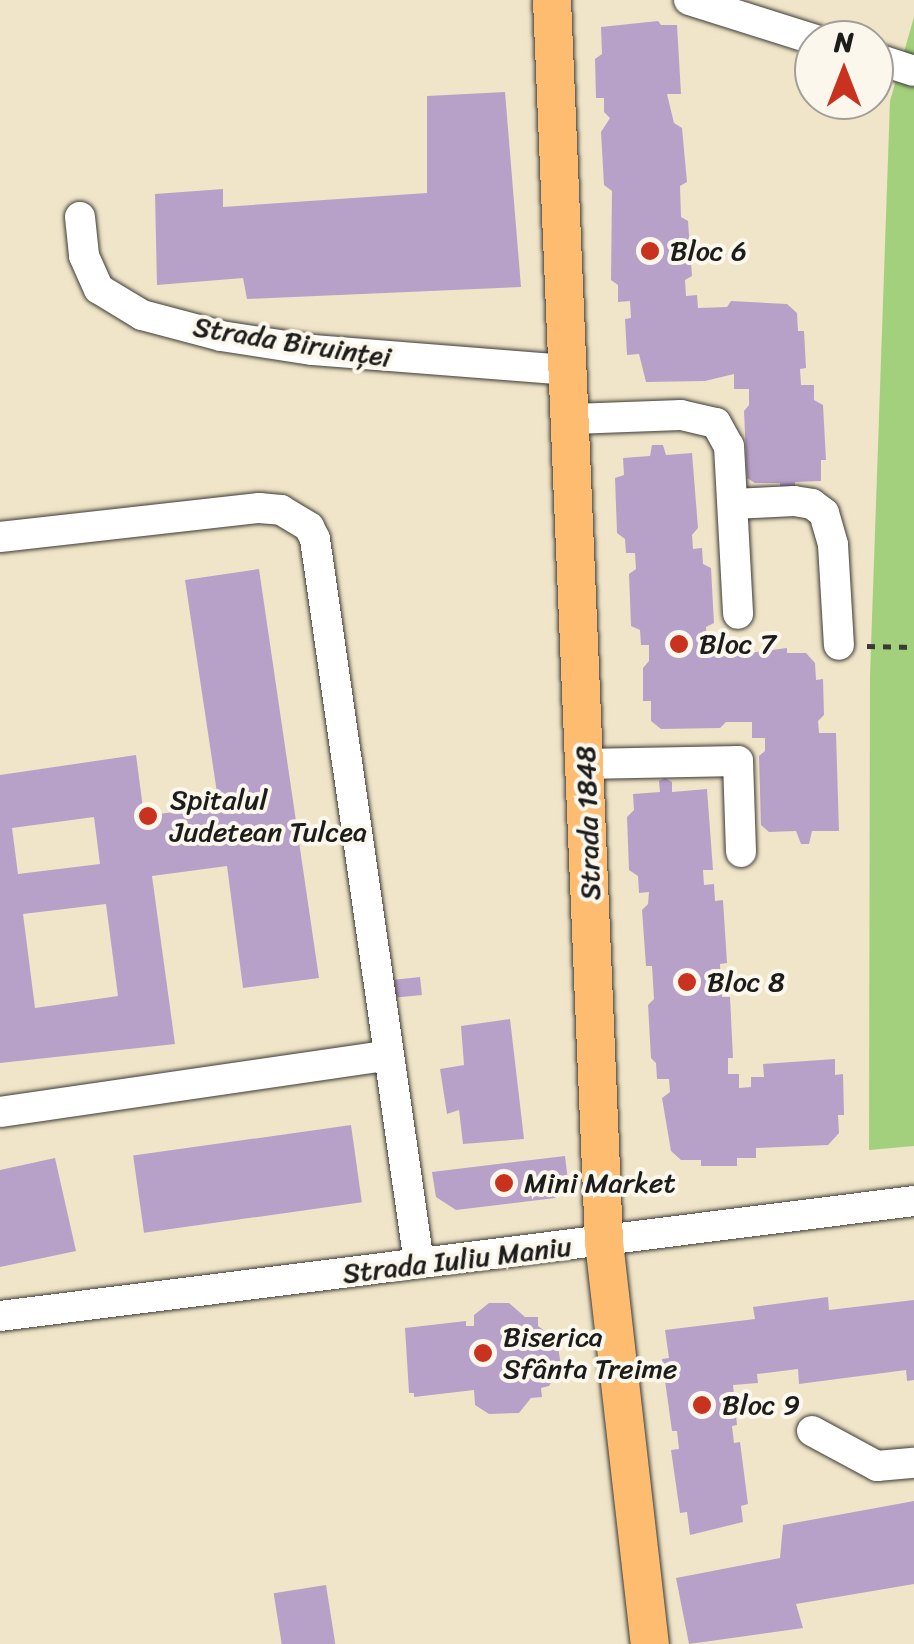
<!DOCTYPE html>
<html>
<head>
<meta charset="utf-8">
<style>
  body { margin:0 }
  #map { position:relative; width:914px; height:1644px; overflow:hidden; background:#f0e5c8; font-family:Sriracha,sans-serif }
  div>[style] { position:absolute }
  .green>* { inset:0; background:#a3d07d }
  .building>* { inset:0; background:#b8a1c9; transform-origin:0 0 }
  .path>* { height:5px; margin-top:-2.5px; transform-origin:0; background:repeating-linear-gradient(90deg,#3c3a36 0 8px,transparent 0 16px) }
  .roads { filter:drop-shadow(0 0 2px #3c3a36) drop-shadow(0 0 2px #3c3a36) }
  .minor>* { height:30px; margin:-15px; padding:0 15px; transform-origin:15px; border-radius:15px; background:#fff }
  .major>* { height:38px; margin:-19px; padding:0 19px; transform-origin:19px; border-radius:19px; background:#fdbc70 }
  .dots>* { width:28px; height:28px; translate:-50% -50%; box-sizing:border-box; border:5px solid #fbf7ec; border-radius:50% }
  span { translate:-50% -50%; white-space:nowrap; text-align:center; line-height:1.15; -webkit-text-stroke:8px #fbf7ec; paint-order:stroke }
  .poi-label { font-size:28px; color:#1c1c1c }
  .left { translate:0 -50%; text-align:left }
  .street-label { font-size:28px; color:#1c1c1c }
  .north { position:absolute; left:794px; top:20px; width:100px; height:100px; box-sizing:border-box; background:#fbf7ec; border:2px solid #a29f99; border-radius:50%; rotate:0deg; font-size:28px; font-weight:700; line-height:40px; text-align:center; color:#1c1c1c }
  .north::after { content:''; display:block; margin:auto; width:35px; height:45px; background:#c8321e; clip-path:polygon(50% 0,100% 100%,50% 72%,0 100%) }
</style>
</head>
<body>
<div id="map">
  <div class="green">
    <i style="clip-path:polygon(914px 17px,914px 1146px,869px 1150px,870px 676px,890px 101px)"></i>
  </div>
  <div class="building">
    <i style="clip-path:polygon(658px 21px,661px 25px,677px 25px,681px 94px,667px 94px,674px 123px,682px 128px,687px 182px,680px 186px,681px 217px,688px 221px,692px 276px,685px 280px,686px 296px,697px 295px,698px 308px,727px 307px,731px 301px,787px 304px,797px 313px,798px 331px,804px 331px,806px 368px,800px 369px,801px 385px,814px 385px,814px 400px,823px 405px,826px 460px,821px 460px,821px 481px,795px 482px,795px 493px,780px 492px,780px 483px,755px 483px,747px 478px,744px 411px,749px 405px,749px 389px,734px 389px,734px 374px,705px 381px,646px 382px,639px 354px,627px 355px,625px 319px,631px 318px,630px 301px,618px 302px,618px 285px,611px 280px,612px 191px,604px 185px,601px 132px,610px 118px,604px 112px,604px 98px,596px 98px,595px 59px,602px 54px,601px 27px)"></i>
    <i style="clip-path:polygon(505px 92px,521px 287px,247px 299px,243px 278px,157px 285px,155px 194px,223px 189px,223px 207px,427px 193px,427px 96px)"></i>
    <i style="clip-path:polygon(652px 445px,663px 445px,666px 455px,692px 453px,698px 528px,692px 535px,693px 549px,702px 548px,703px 564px,711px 568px,714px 623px,706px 627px,707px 643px,717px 643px,718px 657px,787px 648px,787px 653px,806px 653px,815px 663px,816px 680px,823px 679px,824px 715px,818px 721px,819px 733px,836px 733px,839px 831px,812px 831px,809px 844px,801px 844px,796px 831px,769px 832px,761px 825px,759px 756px,765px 751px,765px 738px,752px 738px,752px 722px,726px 722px,720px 728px,661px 729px,651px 721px,651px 701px,643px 701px,643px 668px,649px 661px,649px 645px,641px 645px,640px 630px,631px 626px,629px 574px,636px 569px,635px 553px,626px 553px,625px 539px,617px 533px,615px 478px,624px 475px,623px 458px,650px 456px)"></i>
    <i style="clip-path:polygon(evenodd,259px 569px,319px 978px,243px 988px,227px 866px,152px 876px,175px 1044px,0 1063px,0 775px,136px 755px,144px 816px,219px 806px,185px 580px,259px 569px,94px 817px,100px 864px,18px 874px,12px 828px,94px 817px,259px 569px,106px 904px,118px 996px,35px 1008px,23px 914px,106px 904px)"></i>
    <i style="clip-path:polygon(665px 778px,672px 782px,672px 792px,707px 789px,713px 870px,703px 870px,704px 885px,714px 884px,715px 901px,723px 900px,727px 963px,720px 964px,722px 997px,730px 997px,733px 1058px,728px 1058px,728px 1074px,739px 1074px,739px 1088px,751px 1087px,751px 1077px,764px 1077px,763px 1064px,835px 1059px,835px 1075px,843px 1074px,844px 1115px,838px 1115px,839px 1133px,828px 1145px,756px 1148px,756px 1158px,737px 1158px,737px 1166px,701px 1166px,701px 1160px,681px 1160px,671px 1151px,662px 1098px,670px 1092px,669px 1079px,657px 1079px,656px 1063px,651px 1058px,648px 1005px,654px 999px,652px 966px,646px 966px,642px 910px,648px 904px,649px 892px,639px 893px,638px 876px,629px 870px,627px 817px,634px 810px,633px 794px,660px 792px,659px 781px)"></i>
    <i style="left:420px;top:977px;width:18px;height:28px;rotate:84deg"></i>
    <i style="clip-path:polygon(510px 1019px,524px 1139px,463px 1144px,459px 1110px,447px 1114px,440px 1069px,464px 1065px,461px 1026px)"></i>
    <i style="left:351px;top:1125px;width:78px;height:220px;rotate:82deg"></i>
    <i style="clip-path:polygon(565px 1156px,568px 1181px,555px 1198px,456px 1210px,436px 1197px,432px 1172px)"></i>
    <i style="clip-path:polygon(55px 1158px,76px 1251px,0 1267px,0 1170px)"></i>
    <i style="clip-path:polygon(828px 1297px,829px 1310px,914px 1300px,914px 1380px,907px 1381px,906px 1370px,799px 1384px,798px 1369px,757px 1374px,758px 1383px,733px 1385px,737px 1425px,732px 1426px,734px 1443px,740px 1442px,748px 1504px,741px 1506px,743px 1522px,690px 1535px,687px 1512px,680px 1513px,671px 1450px,679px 1449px,677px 1431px,672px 1431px,662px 1359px,669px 1358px,665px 1330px,755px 1319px,753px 1307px)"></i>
    <i style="clip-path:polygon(489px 1303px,509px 1303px,525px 1317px,538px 1317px,538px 1326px,557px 1340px,561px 1366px,549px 1386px,541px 1388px,542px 1397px,531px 1398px,519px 1413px,489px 1414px,475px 1405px,474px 1390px,414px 1397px,414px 1393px,409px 1393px,405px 1328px,466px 1321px,466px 1326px,474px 1326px,474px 1315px)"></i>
    <i style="clip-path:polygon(914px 1501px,914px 1584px,796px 1604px,803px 1628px,689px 1644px,676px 1578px,780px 1558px,783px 1525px)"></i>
    <i style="left:326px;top:1585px;width:60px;height:53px;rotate:81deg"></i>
  </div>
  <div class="path">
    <i style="left:867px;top:646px;width:47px;rotate:1.2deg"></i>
  </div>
  <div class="roads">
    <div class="minor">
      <i style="left:689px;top:0;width:133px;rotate:17.5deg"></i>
      <i style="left:874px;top:58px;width:42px;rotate:18deg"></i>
      <i style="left:80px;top:217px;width:39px;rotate:84deg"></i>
      <i style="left:84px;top:256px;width:36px;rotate:66deg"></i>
      <i style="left:99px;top:289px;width:50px;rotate:31.2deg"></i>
      <i style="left:142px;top:315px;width:82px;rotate:14.9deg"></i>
      <i style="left:221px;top:336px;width:93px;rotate:8.7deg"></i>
      <i style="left:313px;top:350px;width:257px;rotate:4.5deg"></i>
      <i style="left:573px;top:419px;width:108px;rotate:-2.1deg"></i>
      <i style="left:681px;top:415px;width:36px;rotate:13deg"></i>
      <i style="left:716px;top:423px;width:26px;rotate:61deg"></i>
      <i style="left:729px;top:446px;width:168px;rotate:86.9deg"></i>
      <i style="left:734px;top:504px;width:60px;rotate:-2.9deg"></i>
      <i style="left:794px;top:501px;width:18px;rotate:9deg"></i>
      <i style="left:812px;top:504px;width:15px;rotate:37deg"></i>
      <i style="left:824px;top:513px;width:33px;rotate:74deg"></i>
      <i style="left:833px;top:545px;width:100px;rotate:86.6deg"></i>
      <i style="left:0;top:537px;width:261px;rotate:-6.4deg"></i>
      <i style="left:259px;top:508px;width:22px;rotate:5deg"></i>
      <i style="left:281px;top:510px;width:33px;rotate:31deg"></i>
      <i style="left:309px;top:527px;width:13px;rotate:63deg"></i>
      <i style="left:315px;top:539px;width:731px;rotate:81.83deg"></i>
      <i style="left:585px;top:764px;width:153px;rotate:-1.1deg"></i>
      <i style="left:738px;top:761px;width:91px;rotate:88.1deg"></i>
      <i style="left:0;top:1112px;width:390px;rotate:-8.3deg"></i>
      <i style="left:0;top:1316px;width:921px;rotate:-7.17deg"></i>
      <i style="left:812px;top:1431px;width:74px;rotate:28.3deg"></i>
      <i style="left:877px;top:1466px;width:37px;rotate:-5deg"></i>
    </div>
    <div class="major">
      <i style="left:552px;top:0;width:1243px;rotate:87.6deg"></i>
      <i style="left:604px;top:1242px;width:405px;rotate:83.5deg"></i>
    </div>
  </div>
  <div class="dots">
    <i style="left:650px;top:251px;background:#c8321e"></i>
    <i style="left:679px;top:644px;background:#c8321e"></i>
    <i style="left:148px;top:816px;background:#c8321e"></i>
    <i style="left:687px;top:982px;background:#c8321e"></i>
    <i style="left:504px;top:1183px;background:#c8321e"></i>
    <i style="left:483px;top:1353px;background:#c8321e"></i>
    <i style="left:702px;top:1405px;background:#c8321e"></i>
  </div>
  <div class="poi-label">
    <span class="left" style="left:670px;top:251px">Bloc 6</span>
    <span class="left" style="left:699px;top:644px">Bloc 7</span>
    <span class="left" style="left:170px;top:816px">Spitalul<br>Judetean Tulcea</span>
    <span class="left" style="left:707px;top:982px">Bloc 8</span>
    <span class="left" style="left:524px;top:1183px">Mini Market</span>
    <span class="left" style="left:503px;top:1353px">Biserica<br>Sfânta Treime</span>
    <span class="left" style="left:722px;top:1405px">Bloc 9</span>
  </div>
  <div class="street-label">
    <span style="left:292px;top:342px;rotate:9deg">Strada Biruinței</span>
    <span style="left:588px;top:823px;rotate:-92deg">Strada 1848</span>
    <span style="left:457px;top:1260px;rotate:-7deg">Strada Iuliu Maniu</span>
  </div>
  <div class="north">N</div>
</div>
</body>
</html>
